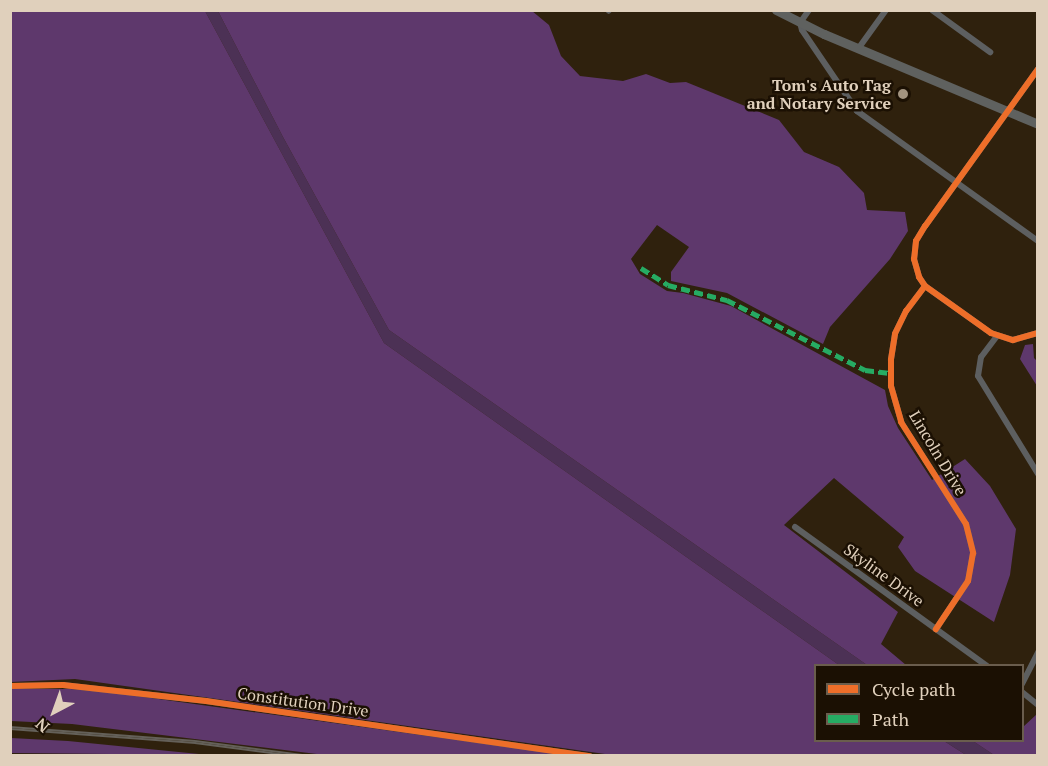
<!DOCTYPE html>
<html>
<head>
<meta charset="utf-8">
<style>
  body { margin:0 }
  #map { position:relative; width:1048px; height:766px; overflow:hidden; background:#2f210d; font-family:"PT Serif",serif }
  div>[style] { position:absolute }
  .green>* { inset:0; background:#4c3155 }
  .forest>* { inset:0; background:#5e386c }
  .street>* { height:6px; margin:-3px; padding:0 3px; transform-origin:3px; border-radius:3px; background:#5d5f60 }
  .secondary>* { height:9px; margin:-4.5px; padding:0 4.5px; transform-origin:4.5px; border-radius:4.5px; background:#5f615f }
  .rail>* { height:4px; margin-top:-2px; transform-origin:0; background:repeating-linear-gradient(90deg,#1b1003 0 4.5px,#646059 0 9px); box-sizing:border-box; border-block:2px solid #646059 }
  .quiet>* { height:4.5px; margin-top:-2.25px; transform-origin:0; background:repeating-linear-gradient(90deg,#26ab63 0 9px,transparent 0 13.5px) }
  .cycleway>* { height:6px; margin:-3px; padding:0 3px; transform-origin:3px; border-radius:3px; background:#ee6e29 }
  .dots>* { width:16px; height:16px; translate:-50% -50%; box-sizing:border-box; border:3px solid #1b1003; border-radius:50% }
  span { translate:-50% -50%; white-space:nowrap; text-align:center; line-height:1.15; -webkit-text-stroke:5px #1b1003; paint-order:stroke }
  .poi-label { font-size:16px; color:#e0d0bc; font-weight:700 }
  .right { translate:-100% -50%; text-align:right }
  .street-label { font-size:16px; color:#e0d0bc }
  .frame { position:absolute; inset:0; border:12px solid #e0d0bc; pointer-events:none }
  .legend { position:absolute; left:814px; top:664px; width:210px; height:78px; box-sizing:border-box; background:#1b1003; border:2px solid #6a5d4d; margin:0; padding:8px 10px; list-style:none; font-size:18px; color:#e0d0bc }
  .legend li { display:flex; align-items:center; gap:12px; height:30px }
  .legend b { width:30px; border:2px solid #6a5d4d }
  .north { position:absolute; left:24px; top:682px; width:60px; height:60px; -webkit-text-stroke:4px #1b1003; paint-order:stroke; rotate:221deg; font-size:16px; font-weight:700; line-height:24px; text-align:center; color:#e0d0bc }
  .north::after { content:''; display:block; margin:auto; width:21px; height:27px; background:#e0d0bc; clip-path:polygon(50% 0,100% 100%,50% 72%,0 100%) }
</style>
</head>
<body>
<div id="map">
  <div class="green">
    <i style="clip-path:polygon(205px 11px,218px 11px,283px 137px,389px 330px,867px 665px,839px 665px,384px 343px)"></i>
    <i style="clip-path:polygon(944px 741px,973px 741px,994px 755px,966px 755px)"></i>
  </div>
  <div class="forest">
    <i style="clip-path:polygon(10px 11px,205px 11px,384px 343px,839px 665px,816px 666px,816px 740px,944px 741px,966px 755px,612px 755px,75px 679px,11px 682px)"></i>
    <i style="clip-path:polygon(218px 11px,532px 11px,549px 25px,561px 56px,580px 76px,623px 81px,646px 74px,670px 83px,686px 82px,779px 120px,804px 152px,839px 167px,864px 193px,867px 210px,905px 212px,908px 231px,890px 259px,830px 327px,823px 344px,727px 293px,671px 281px,671px 272px,689px 247px,657px 225px,631px 259px,640px 274px,667px 291px,683px 293px,731px 306px,885px 390px,888px 406px,898px 428px,932px 480px,965px 459px,990px 486px,1016px 529px,1010px 575px,994px 622px,915px 571px,898px 547px,904px 537px,834px 478px,784px 525px,898px 612px,881px 644px,906px 665px,867px 665px,389px 330px,283px 137px)"></i>
    <i style="clip-path:polygon(1033px 344px,1034px 358px,1037px 361px,1037px 386px,1020px 359px,1025px 345px)"></i>
    <i style="clip-path:polygon(11px 689px,71px 689px,115px 693px,566px 755px,333px 756px,72px 724px,11px 721px)"></i>
    <i style="clip-path:polygon(1037px 714px,1037px 755px,994px 755px,973px 741px,1022px 740px,1023px 727px)"></i>
    <i style="clip-path:polygon(11px 738px,68px 741px,209px 755px,11px 753px)"></i>
  </div>
  <div class="street">
    <i style="left:608px;top:10px;width:1px;rotate:45deg"></i>
    <i style="left:809px;top:10px;width:16px;rotate:125deg"></i>
    <i style="left:800px;top:23px;width:7px;rotate:74deg"></i>
    <i style="left:802px;top:30px;width:98px;rotate:55.8deg"></i>
    <i style="left:857px;top:111px;width:223px;rotate:35.7deg"></i>
    <i style="left:932px;top:10px;width:72px;rotate:35.9deg"></i>
    <i style="left:858px;top:49px;width:48px;rotate:-54.3deg"></i>
    <i style="left:1038px;top:69px;width:193px;rotate:125.7deg"></i>
    <i style="left:925px;top:226px;width:17px;rotate:121deg"></i>
    <i style="left:916px;top:241px;width:18px;rotate:96deg"></i>
    <i style="left:914px;top:259px;width:19px;rotate:74deg"></i>
    <i style="left:919px;top:277px;width:11px;rotate:56deg"></i>
    <i style="left:925px;top:286px;width:81px;rotate:35.5deg"></i>
    <i style="left:991px;top:333px;width:23px;rotate:18deg"></i>
    <i style="left:1013px;top:340px;width:26px;rotate:-16deg"></i>
    <i style="left:925px;top:286px;width:31px;rotate:127deg"></i>
    <i style="left:906px;top:311px;width:25px;rotate:116deg"></i>
    <i style="left:895px;top:334px;width:26px;rotate:99deg"></i>
    <i style="left:891px;top:360px;width:26px;rotate:90deg"></i>
    <i style="left:891px;top:386px;width:37px;rotate:74deg"></i>
    <i style="left:901px;top:422px;width:121px;rotate:57.5deg"></i>
    <i style="left:966px;top:524px;width:30px;rotate:76deg"></i>
    <i style="left:973px;top:553px;width:28px;rotate:100deg"></i>
    <i style="left:968px;top:581px;width:58px;rotate:123.7deg"></i>
    <i style="left:997px;top:336px;width:26px;rotate:127deg"></i>
    <i style="left:981px;top:357px;width:19px;rotate:99deg"></i>
    <i style="left:978px;top:376px;width:115px;rotate:58.5deg"></i>
    <i style="left:795px;top:527px;width:237px;rotate:35.9deg"></i>
    <i style="left:1022px;top:684px;width:36px;rotate:-63deg"></i>
    <i style="left:10px;top:686px;width:53px;rotate:-1.1deg"></i>
    <i style="left:63px;top:685px;width:144px;rotate:6.4deg"></i>
    <i style="left:206px;top:701px;width:388px;rotate:8.2deg"></i>
    <i style="left:1022px;top:692px;width:19px;rotate:39deg"></i>
  </div>
  <div class="secondary">
    <i style="left:776px;top:10px;width:54px;rotate:26.6deg"></i>
    <i style="left:824px;top:34px;width:232px;rotate:22.8deg"></i>
  </div>
  <div class="rail">
    <i style="left:10px;top:728px;width:186px;rotate:4.3deg"></i>
    <i style="left:195px;top:742px;width:108px;rotate:7.5deg"></i>
  </div>
  <div class="quiet">
    <i style="left:641px;top:268px;width:32px;rotate:32deg"></i>
    <i style="left:668px;top:285px;width:61px;rotate:14.3deg"></i>
    <i style="left:727px;top:300px;width:155px;rotate:26.9deg"></i>
    <i style="left:865px;top:370px;width:25px;rotate:7deg"></i>
  </div>
  <div class="cycleway">
    <i style="left:1038px;top:69px;width:193px;rotate:125.7deg"></i>
    <i style="left:925px;top:226px;width:17px;rotate:121deg"></i>
    <i style="left:916px;top:241px;width:18px;rotate:96deg"></i>
    <i style="left:914px;top:259px;width:19px;rotate:74deg"></i>
    <i style="left:919px;top:277px;width:11px;rotate:56deg"></i>
    <i style="left:925px;top:286px;width:81px;rotate:35.5deg"></i>
    <i style="left:991px;top:333px;width:23px;rotate:18deg"></i>
    <i style="left:1013px;top:340px;width:26px;rotate:-16deg"></i>
    <i style="left:925px;top:286px;width:31px;rotate:127deg"></i>
    <i style="left:906px;top:311px;width:25px;rotate:116deg"></i>
    <i style="left:895px;top:334px;width:26px;rotate:99deg"></i>
    <i style="left:891px;top:360px;width:26px;rotate:90deg"></i>
    <i style="left:891px;top:386px;width:37px;rotate:74deg"></i>
    <i style="left:901px;top:422px;width:121px;rotate:57.5deg"></i>
    <i style="left:966px;top:524px;width:30px;rotate:76deg"></i>
    <i style="left:973px;top:553px;width:28px;rotate:100deg"></i>
    <i style="left:968px;top:581px;width:58px;rotate:123.7deg"></i>
    <i style="left:10px;top:686px;width:53px;rotate:-1.1deg"></i>
    <i style="left:63px;top:685px;width:144px;rotate:6.4deg"></i>
    <i style="left:206px;top:701px;width:388px;rotate:8.2deg"></i>
  </div>
  <div class="dots">
    <i style="left:903px;top:94px;background:#a2937f"></i>
  </div>
  <div class="poi-label">
    <span class="right" style="left:891px;top:94px">Tom's Auto Tag<br>and Notary Service</span>
  </div>
  <div class="street-label">
    <span style="left:938px;top:453px;rotate:59deg">Lincoln Drive</span>
    <span style="left:884px;top:575px;rotate:36deg">Skyline Drive</span>
    <span style="left:303px;top:702px;rotate:8deg">Constitution Drive</span>
  </div>
  <div class="frame"></div>
  <ul class="legend">
  <li><b style="height:8px;background:#ee6e29"></b>Cycle path</li>
  <li><b style="height:8px;background:#26ab63"></b>Path</li>
  </ul>
  <div class="north">N</div>
</div>
</body>
</html>
